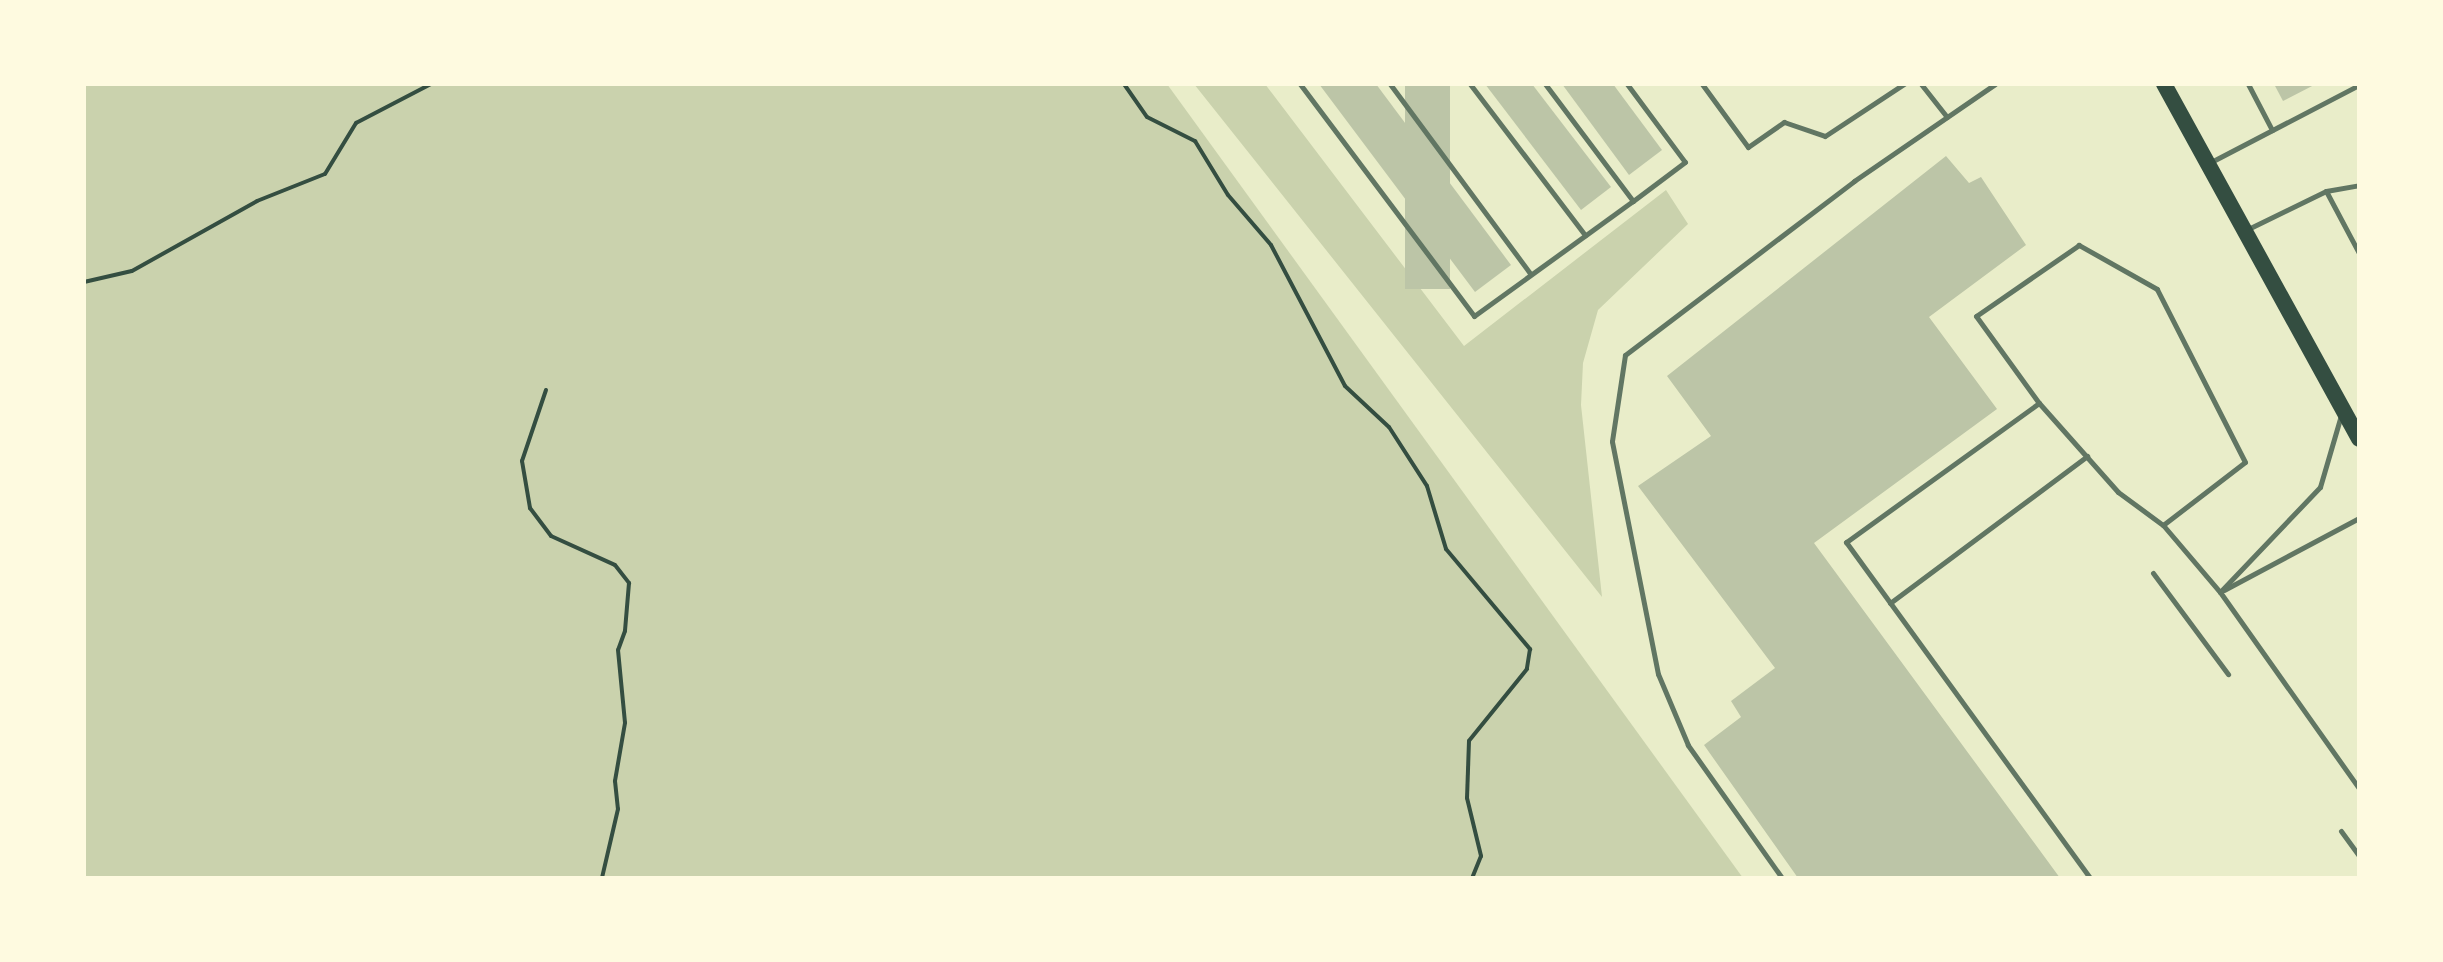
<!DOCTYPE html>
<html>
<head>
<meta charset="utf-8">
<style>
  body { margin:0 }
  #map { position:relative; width:2443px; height:962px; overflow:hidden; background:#e9edc9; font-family:"Varela Round",sans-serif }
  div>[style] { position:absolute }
  .green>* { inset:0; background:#cad2ad }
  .building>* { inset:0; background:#bcc5a7; transform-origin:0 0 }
  .path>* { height:4px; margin:-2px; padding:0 2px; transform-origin:2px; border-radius:2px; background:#344e41 }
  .service>* { height:5px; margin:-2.5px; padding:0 2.5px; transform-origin:2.5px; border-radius:2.5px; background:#617663 }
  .primary>* { height:16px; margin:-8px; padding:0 8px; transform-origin:8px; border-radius:8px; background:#344e41 }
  span { translate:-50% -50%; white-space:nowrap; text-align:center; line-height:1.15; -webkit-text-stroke:8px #fefae0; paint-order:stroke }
  .frame { position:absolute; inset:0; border:86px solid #fefae0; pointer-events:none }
</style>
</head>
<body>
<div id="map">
  <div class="green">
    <i style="clip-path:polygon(84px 84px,1167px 84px,1743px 878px,84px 878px)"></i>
    <i style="clip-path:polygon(1194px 84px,1265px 84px,1464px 346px,1666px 190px,1688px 224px,1598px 310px,1583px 363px,1581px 405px,1602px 597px)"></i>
  </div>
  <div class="building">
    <i style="clip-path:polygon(1319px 84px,1376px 84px,1511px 265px,1475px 292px)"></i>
    <i style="left:1405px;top:84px;width:45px;height:205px"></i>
    <i style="clip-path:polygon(1485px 84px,1532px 84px,1611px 187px,1581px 210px)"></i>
    <i style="clip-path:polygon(1562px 84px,1613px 84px,1662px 150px,1629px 175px)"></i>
    <i style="clip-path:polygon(2274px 84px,2316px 84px,2283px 101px)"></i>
    <i style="clip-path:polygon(1946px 156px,1969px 183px,1981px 177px,2026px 245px,1929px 317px,1997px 409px,1814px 543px,2060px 878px,1798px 878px,1704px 745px,1741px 717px,1731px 701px,1775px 668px,1638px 486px,1711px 436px,1667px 376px)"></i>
  </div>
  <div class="path">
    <i style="left:1124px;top:84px;width:40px;rotate:55.1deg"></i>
    <i style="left:1147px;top:117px;width:54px;rotate:26.6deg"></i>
    <i style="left:1195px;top:141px;width:63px;rotate:58.6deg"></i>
    <i style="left:1228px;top:195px;width:66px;rotate:49.3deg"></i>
    <i style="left:1271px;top:245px;width:159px;rotate:62.3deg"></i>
    <i style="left:1345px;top:386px;width:60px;rotate:43deg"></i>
    <i style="left:1389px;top:427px;width:70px;rotate:57.2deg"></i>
    <i style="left:1427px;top:486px;width:66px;rotate:73.2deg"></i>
    <i style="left:1446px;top:549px;width:131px;rotate:50deg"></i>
    <i style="left:1530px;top:649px;width:20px;rotate:99deg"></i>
    <i style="left:1527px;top:669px;width:92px;rotate:128.9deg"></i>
    <i style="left:1469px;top:741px;width:57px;rotate:92deg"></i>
    <i style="left:1467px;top:798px;width:60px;rotate:76.4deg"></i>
    <i style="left:1481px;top:856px;width:24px;rotate:112deg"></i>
    <i style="left:84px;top:282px;width:49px;rotate:-12.9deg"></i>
    <i style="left:132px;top:271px;width:143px;rotate:-29.2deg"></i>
    <i style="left:257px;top:201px;width:73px;rotate:-21.7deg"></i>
    <i style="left:325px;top:174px;width:60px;rotate:-58.7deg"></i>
    <i style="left:356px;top:123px;width:85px;rotate:-27.5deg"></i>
    <i style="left:546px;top:390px;width:75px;rotate:108.7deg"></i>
    <i style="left:522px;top:461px;width:48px;rotate:80.3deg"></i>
    <i style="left:530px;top:508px;width:35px;rotate:53deg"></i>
    <i style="left:551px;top:536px;width:70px;rotate:24.4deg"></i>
    <i style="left:615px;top:565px;width:23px;rotate:52deg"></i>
    <i style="left:629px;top:583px;width:48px;rotate:94.8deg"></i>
    <i style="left:625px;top:631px;width:20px;rotate:110deg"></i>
    <i style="left:618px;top:650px;width:73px;rotate:84.5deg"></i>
    <i style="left:625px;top:723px;width:59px;rotate:99.8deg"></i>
    <i style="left:615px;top:781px;width:28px;rotate:84deg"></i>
    <i style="left:618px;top:809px;width:71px;rotate:103.1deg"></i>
  </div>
  <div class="service">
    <i style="left:1300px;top:84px;width:290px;rotate:53.1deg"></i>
    <i style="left:1474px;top:316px;width:196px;rotate:-35.9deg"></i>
    <i style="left:1633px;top:201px;width:146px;rotate:-126.9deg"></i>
    <i style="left:1390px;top:84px;width:235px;rotate:53.5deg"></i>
    <i style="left:1470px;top:84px;width:190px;rotate:52.7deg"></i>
    <i style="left:1627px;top:84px;width:97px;rotate:53.4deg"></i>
    <i style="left:1685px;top:162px;width:65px;rotate:143.1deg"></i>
    <i style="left:1702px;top:84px;width:78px;rotate:53.9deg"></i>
    <i style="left:1748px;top:147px;width:44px;rotate:-34.8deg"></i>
    <i style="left:1784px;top:122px;width:43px;rotate:18.9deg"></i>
    <i style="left:1825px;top:136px;width:95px;rotate:-33.4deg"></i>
    <i style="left:1921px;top:84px;width:42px;rotate:51.8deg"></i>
    <i style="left:2248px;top:84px;width:52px;rotate:62.4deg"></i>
    <i style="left:2211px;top:162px;width:167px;rotate:-27.5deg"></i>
    <i style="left:2326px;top:191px;width:34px;rotate:-10deg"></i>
    <i style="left:2246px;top:230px;width:89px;rotate:-26deg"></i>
    <i style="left:2326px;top:191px;width:70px;rotate:62deg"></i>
    <i style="left:2039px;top:403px;width:238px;rotate:144.2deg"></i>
    <i style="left:1846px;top:542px;width:415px;rotate:54deg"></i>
    <i style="left:2163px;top:525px;width:103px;rotate:-37.5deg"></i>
    <i style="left:2245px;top:462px;width:194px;rotate:-117deg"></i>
    <i style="left:2157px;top:289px;width:90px;rotate:-150.6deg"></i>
    <i style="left:2079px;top:245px;width:125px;rotate:145.4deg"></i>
    <i style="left:1976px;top:316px;width:107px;rotate:54.1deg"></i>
    <i style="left:2039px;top:403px;width:119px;rotate:48.4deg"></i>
    <i style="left:2118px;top:492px;width:56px;rotate:36.3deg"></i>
    <i style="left:2163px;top:525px;width:88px;rotate:49.6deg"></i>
    <i style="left:2220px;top:592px;width:240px;rotate:54.7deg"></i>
    <i style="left:2153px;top:573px;width:126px;rotate:53.4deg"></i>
    <i style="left:2224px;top:590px;width:153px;rotate:-28.1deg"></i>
    <i style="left:2220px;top:592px;width:145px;rotate:-46.4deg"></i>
    <i style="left:2320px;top:487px;width:75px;rotate:-73.7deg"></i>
    <i style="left:1890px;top:603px;width:246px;rotate:-36.7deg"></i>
    <i style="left:2341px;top:831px;width:31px;rotate:54deg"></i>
    <i style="left:1782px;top:878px;width:163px;rotate:-125.3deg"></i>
    <i style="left:1688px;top:745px;width:77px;rotate:-112.9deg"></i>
    <i style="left:1658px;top:674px;width:237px;rotate:-101.2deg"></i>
    <i style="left:1612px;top:441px;width:87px;rotate:-81.4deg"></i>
    <i style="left:1625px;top:355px;width:288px;rotate:-37.2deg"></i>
    <i style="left:1854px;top:181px;width:171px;rotate:-34.5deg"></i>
  </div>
  <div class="primary">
    <i style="left:2164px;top:84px;width:405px;rotate:61.2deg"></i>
  </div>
  <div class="frame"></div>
</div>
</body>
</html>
